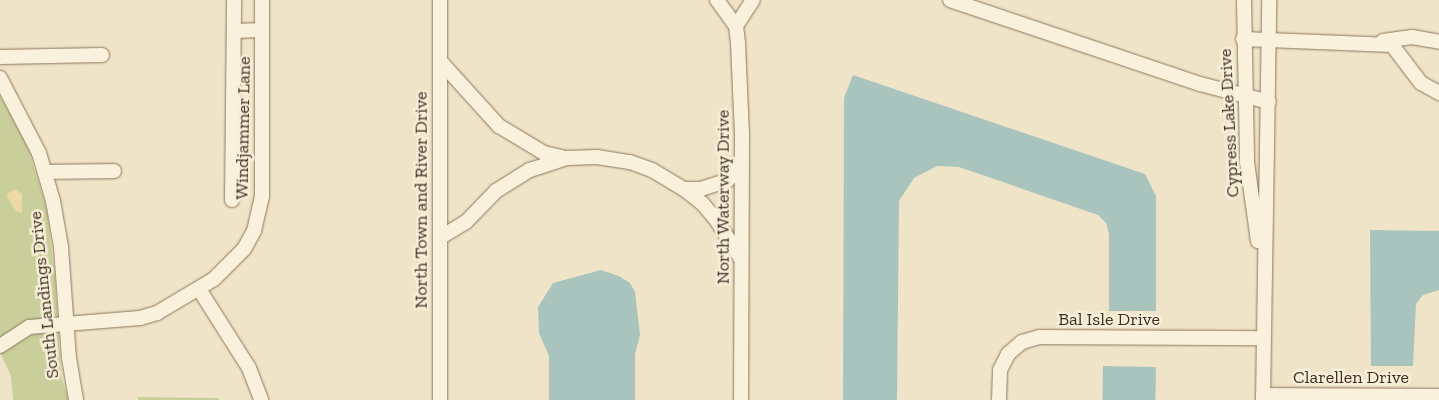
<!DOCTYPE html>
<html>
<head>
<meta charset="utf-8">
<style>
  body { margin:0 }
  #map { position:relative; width:1439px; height:400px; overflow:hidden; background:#f0e4c8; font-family:"Zilla Slab",serif }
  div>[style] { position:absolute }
  .green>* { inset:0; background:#c9cf9b }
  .sand>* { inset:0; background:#ecd9a5 }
  .water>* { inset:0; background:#a9c4bc; transform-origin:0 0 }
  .roads { filter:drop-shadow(0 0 1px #8d765c) drop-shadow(0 0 1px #8d765c) }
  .street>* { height:14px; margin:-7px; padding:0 7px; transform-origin:7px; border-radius:7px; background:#faf1dc }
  span { translate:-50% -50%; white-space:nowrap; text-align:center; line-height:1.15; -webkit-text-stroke:5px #f7eed8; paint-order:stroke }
  .street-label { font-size:18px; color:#3d2e20 }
</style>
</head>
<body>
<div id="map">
  <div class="green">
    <i style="clip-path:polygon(0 96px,28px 148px,47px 210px,55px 277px,61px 376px,69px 400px,13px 400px,11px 376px,0 352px)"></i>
    <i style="clip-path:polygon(138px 397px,219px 398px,219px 400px,138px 400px)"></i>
  </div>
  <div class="sand">
    <i style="clip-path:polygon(15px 189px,22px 194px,22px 213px,16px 211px,8px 199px,7px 194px)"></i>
  </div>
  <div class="water">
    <i style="clip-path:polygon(853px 75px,1145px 174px,1156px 196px,1156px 311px,1109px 311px,1109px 234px,1106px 223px,1098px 215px,959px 167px,937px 166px,914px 178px,899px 201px,897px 400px,843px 400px,844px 98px)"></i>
    <i style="clip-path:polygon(1370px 230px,1439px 231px,1439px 290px,1423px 295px,1416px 304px,1413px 366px,1371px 366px)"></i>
    <i style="clip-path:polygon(601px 270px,619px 276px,630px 283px,635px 292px,640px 335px,635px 354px,635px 400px,549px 400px,549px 356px,539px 333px,538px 307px,553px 283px)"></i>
    <i style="left:1103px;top:366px;width:53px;height:34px;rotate:1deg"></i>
  </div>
  <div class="roads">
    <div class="street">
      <i style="left:717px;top:0;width:32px;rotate:54deg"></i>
      <i style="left:736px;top:26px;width:17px;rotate:83deg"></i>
      <i style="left:738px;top:43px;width:90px;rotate:87.5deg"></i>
      <i style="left:742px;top:133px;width:267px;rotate:90.2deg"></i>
      <i style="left:950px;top:0;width:264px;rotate:18.6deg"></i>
      <i style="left:1200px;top:84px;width:71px;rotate:14.6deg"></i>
      <i style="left:1244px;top:0;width:162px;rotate:88.9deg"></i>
      <i style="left:1247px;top:162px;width:80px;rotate:82.1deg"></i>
      <i style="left:736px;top:26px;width:31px;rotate:-57deg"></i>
      <i style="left:234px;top:31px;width:28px;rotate:-2deg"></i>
      <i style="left:1243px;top:39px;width:149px;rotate:2.3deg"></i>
      <i style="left:1392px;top:45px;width:48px;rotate:52.7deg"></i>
      <i style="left:1421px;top:83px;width:21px;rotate:29deg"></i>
      <i style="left:1383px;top:41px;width:29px;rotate:-8deg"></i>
      <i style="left:1412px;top:37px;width:27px;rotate:10deg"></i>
      <i style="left:0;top:57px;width:102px;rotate:-1.1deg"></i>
      <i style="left:440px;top:61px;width:88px;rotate:47.8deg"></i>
      <i style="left:499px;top:126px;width:52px;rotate:31deg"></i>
      <i style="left:544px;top:153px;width:18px;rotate:13deg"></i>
      <i style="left:0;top:78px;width:85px;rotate:62.5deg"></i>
      <i style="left:39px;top:153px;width:50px;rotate:73.7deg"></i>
      <i style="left:53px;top:201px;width:47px;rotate:80.1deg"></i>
      <i style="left:61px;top:247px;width:111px;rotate:85.9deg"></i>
      <i style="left:69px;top:358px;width:43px;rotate:80.5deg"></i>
      <i style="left:46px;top:172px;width:68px;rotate:-0.8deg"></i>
      <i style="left:684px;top:189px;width:17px"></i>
      <i style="left:701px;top:189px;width:28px;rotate:-18deg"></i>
      <i style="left:728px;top:180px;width:20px;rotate:-49deg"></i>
      <i style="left:232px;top:200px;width:200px;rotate:-89.4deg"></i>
      <i style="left:441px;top:237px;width:29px;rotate:-31deg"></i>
      <i style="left:466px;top:222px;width:43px;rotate:-45.9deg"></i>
      <i style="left:496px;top:191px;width:40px;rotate:-32deg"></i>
      <i style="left:530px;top:170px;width:40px;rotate:-18deg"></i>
      <i style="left:568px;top:158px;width:29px;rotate:-2deg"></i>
      <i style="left:597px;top:157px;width:33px;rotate:9deg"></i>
      <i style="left:630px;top:162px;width:23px;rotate:20deg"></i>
      <i style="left:652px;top:170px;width:37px;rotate:31deg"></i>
      <i style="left:684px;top:189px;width:23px;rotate:38deg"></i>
      <i style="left:702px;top:203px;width:23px;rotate:50deg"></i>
      <i style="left:717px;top:221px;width:45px;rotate:57.7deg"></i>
      <i style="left:199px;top:289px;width:93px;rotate:57.7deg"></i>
      <i style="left:249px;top:368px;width:34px;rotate:69deg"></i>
      <i style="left:0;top:346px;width:35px;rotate:-33deg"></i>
      <i style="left:29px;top:327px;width:111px;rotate:-4.6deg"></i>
      <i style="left:140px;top:318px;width:18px;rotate:-16deg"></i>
      <i style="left:157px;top:313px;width:66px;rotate:-30.8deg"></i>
      <i style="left:214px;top:279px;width:42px;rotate:-45deg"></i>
      <i style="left:244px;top:249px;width:21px;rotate:-61deg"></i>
      <i style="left:254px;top:231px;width:36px;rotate:-77deg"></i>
      <i style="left:262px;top:196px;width:196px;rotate:-90deg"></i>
      <i style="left:1263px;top:395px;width:176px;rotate:0.3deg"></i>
      <i style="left:440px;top:400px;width:400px;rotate:-90deg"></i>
      <i style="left:999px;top:400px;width:30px;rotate:-88deg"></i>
      <i style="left:1000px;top:370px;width:18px;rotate:-63deg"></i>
      <i style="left:1008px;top:354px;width:18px;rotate:-41deg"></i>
      <i style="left:1022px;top:342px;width:18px;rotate:-16deg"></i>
      <i style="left:1039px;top:337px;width:224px;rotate:0.3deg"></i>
      <i style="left:1263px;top:400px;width:400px;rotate:-89.1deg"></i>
    </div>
  </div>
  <div class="street-label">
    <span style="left:1229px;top:123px;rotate:-93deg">Cypress Lake Drive</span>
    <span style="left:243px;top:128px;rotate:-89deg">Windjammer Lane</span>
    <span style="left:723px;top:197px;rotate:-90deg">North Waterway Drive</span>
    <span style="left:421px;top:200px;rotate:-90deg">North Town and River Drive</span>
    <span style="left:44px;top:295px;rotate:-96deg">South Landings Drive</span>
    <span style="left:1109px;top:319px">Bal Isle Drive</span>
    <span style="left:1351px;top:377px">Clarellen Drive</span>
  </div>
</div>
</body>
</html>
